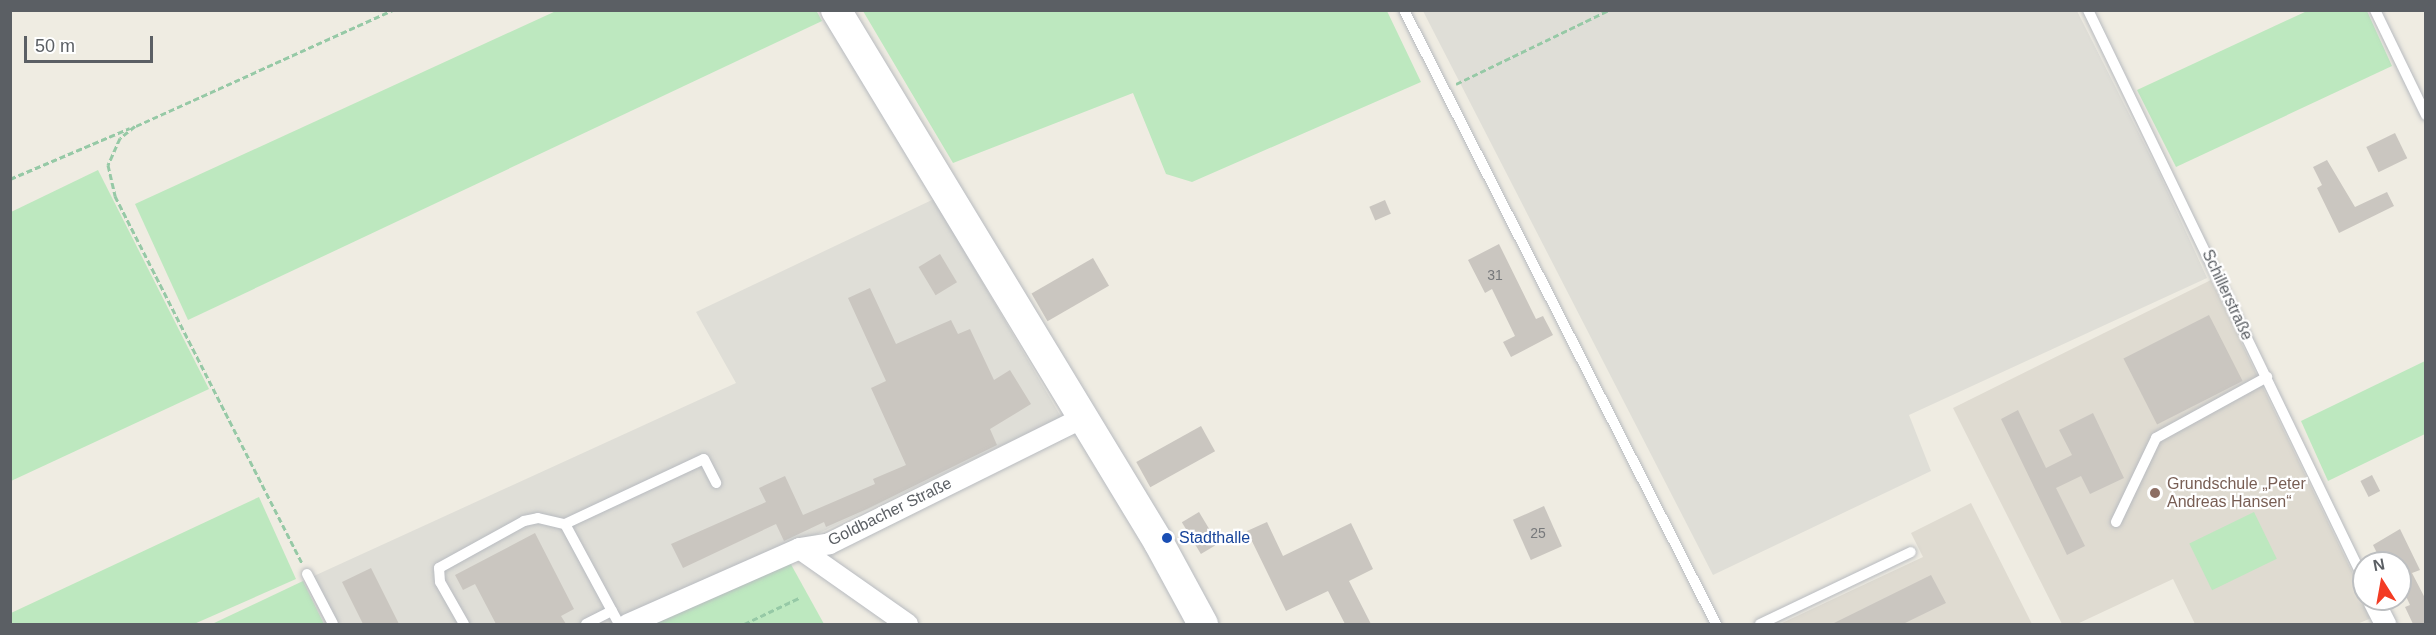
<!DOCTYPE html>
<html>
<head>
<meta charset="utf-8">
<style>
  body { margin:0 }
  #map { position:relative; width:2436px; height:635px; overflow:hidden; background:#efece2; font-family:Arial,sans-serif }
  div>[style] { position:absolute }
  .industrial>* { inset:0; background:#dfded7 }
  .education>* { inset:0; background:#dfdbd1 }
  .green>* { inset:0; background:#bde8bf; transform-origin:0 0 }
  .building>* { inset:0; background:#cac6c0; transform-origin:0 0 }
  .path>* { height:3px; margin-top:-1.5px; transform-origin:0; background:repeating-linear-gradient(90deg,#96c9a6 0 6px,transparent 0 9px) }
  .roads { filter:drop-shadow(0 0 2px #b8bbc0) drop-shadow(0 0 2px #b8bbc0) }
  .lane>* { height:10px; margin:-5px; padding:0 5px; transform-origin:5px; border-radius:5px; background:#fff }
  .street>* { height:21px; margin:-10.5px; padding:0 10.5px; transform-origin:10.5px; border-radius:10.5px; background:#fff }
  .secondary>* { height:30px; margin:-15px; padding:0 15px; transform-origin:15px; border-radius:15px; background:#fff }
  .dots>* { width:16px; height:16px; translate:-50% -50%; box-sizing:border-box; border:3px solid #fff; border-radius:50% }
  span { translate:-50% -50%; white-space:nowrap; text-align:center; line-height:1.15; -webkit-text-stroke:4.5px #fff; paint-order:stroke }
  .number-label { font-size:14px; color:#77797b }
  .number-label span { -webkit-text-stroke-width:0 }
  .street-label { font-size:16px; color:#5b5f64 }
  .education-label { font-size:16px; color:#785e54 }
  .left { translate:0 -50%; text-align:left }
  .transit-label { font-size:16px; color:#164399 }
  .frame { position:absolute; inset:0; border:12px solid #5b5f64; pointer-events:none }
  .north { position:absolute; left:2352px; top:551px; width:60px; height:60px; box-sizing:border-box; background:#fff; border:2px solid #bdbfc1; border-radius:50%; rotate:349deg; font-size:16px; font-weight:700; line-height:24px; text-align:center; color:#5b5f64 }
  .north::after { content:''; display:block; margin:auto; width:21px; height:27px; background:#f33c24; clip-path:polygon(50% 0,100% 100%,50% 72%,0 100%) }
  .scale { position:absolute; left:24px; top:36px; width:129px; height:27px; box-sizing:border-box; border:3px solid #5b5f64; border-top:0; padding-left:8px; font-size:18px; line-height:21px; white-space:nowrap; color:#5b5f64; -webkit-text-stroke:4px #fff; paint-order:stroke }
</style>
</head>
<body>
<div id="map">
  <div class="industrial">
    <i style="clip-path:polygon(1423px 11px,2077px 11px,2160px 175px,2207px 278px,1909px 415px,1931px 471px,1713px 575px)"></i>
    <i style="clip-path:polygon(934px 199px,1061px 417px,784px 550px,642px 624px,324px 624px,303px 581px,736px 383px,696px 312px)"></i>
  </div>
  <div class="education">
    <i style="clip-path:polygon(2211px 280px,2374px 617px,2357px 624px,2195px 624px,2173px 579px,2077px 624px,2062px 624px,1953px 408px)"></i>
    <i style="clip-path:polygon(1971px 503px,2032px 624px,1780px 624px,1923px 557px,1911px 533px)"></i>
  </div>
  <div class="green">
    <i style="clip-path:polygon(816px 10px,822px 21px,188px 320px,135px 204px,556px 11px)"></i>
    <i style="clip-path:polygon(863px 11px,1387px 11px,1421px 82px,1192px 182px,1166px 174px,1133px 93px,953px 163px)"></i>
    <i style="clip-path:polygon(2307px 11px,2367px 11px,2392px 66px,2176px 167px,2137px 90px)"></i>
    <i style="clip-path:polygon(98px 170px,209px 389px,11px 481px,11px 212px)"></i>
    <i style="clip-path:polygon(2425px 361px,2425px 434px,2328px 481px,2301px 421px)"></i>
    <i style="clip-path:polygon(259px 497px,296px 579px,194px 624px,11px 624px,11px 613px)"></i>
    <i style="left:2254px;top:512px;width:52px;height:72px;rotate:64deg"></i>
    <i style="clip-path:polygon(788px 559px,824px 624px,642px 624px)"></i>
    <i style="clip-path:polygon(303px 581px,324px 624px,212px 624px)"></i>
  </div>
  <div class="building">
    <i style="left:2395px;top:133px;width:28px;height:32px;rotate:64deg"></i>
    <i style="clip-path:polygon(2327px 160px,2355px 207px,2387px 192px,2394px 206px,2339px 233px,2317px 188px,2322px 185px,2313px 167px)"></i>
    <i style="left:1385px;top:200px;width:15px;height:17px;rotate:67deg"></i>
    <i style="clip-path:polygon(1499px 244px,1536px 319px,1543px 316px,1553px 335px,1511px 357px,1503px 342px,1515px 336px,1492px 289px,1485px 293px,1468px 260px)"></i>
    <i style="left:940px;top:254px;width:33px;height:25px;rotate:59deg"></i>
    <i style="left:1093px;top:258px;width:32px;height:71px;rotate:60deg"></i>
    <i style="clip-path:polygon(870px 288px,896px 344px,951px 320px,958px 334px,970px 329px,994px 380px,1010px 370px,1031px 404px,990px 429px,997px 445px,867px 509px,826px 527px,824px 522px,784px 541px,776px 524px,683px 568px,671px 544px,766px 502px,759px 488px,785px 476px,803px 515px,875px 484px,873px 479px,906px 465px,871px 388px,886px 381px,848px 298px)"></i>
    <i style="left:2209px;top:315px;width:74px;height:96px;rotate:63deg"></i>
    <i style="clip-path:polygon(2018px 410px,2046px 468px,2072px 455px,2059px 430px,2093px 413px,2124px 478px,2090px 494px,2081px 476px,2056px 488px,2085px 546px,2067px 555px,2001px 419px)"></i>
    <i style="left:1201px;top:426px;width:29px;height:74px;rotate:61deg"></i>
    <i style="left:2372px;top:475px;width:18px;height:13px;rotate:63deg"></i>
    <i style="left:1544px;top:506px;width:44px;height:34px;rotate:66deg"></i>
    <i style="left:1199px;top:512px;width:37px;height:20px;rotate:59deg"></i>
    <i style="clip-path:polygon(1267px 522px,1283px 556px,1351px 523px,1373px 569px,1349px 581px,1371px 624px,1345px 624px,1328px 591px,1286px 611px,1247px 531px)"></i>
    <i style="clip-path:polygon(2400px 529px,2420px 570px,2412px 573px,2426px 600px,2426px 624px,2413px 624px,2405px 607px,2410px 605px,2400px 583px,2400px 563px,2382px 563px,2373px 545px)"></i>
    <i style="clip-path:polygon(535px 533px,574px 609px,561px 616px,566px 624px,496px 624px,475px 584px,463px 590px,455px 575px)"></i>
    <i style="clip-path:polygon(371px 568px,399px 624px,363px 624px,342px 582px)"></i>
    <i style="clip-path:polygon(1931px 575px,1946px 603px,1903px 624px,1832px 624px)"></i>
  </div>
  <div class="path">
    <i style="left:1456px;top:84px;width:170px;rotate:-25.8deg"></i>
    <i style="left:135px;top:126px;width:19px;rotate:141deg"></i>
    <i style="left:120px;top:138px;width:30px;rotate:114deg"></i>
    <i style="left:108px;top:165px;width:32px;rotate:77deg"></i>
    <i style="left:115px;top:196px;width:412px;rotate:63deg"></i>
    <i style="left:136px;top:126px;width:282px;rotate:-24.3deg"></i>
    <i style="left:10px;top:179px;width:130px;rotate:-23deg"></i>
    <i style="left:744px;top:624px;width:61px;rotate:-25.3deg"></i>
  </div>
  <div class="roads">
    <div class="lane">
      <i style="left:1404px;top:10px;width:689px;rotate:63.06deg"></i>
      <i style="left:2088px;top:10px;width:633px;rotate:64.16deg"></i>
      <i style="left:2375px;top:10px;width:117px;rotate:64.1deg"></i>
      <i style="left:2116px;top:522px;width:93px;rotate:-64.5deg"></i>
      <i style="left:2156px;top:438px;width:127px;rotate:-28.8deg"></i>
      <i style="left:565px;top:524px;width:153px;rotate:-25.1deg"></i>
      <i style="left:704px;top:459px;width:27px;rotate:63deg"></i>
      <i style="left:307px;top:574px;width:56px;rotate:62.5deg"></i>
      <i style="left:464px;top:624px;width:48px;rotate:-119.7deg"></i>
      <i style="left:440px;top:582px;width:14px;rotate:-94deg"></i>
      <i style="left:439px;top:568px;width:97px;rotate:-28.9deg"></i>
      <i style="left:524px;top:521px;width:14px;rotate:-12deg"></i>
      <i style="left:538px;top:518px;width:28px;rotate:13deg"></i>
      <i style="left:565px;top:524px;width:114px;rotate:61.6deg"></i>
      <i style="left:586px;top:624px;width:29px;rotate:-27deg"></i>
      <i style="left:1760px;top:624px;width:167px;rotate:-25.5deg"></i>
    </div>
    <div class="street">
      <i style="left:799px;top:548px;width:132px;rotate:35.1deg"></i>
      <i style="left:2374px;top:602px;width:25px;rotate:63deg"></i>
      <i style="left:627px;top:624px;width:188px;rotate:-23.8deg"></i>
      <i style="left:799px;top:548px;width:30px;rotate:-9deg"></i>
      <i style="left:829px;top:543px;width:284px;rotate:-26.4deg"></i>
    </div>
    <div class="secondary">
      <i style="left:836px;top:10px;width:623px;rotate:58.78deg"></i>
      <i style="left:1159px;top:543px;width:92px;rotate:61.5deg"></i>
    </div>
  </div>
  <div class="dots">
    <i style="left:2155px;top:493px;background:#8d6e63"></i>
    <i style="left:1167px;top:538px;background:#1a4fb4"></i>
  </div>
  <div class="number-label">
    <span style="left:1495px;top:275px">31</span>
    <span style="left:1538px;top:533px">25</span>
  </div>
  <div class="street-label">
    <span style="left:2227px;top:295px;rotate:65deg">Schillerstraße</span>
    <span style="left:890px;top:512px;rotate:-26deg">Goldbacher Straße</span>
  </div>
  <div class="education-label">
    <span class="left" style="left:2167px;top:493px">Grundschule „Peter<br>Andreas Hansen“</span>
  </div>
  <div class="transit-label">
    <span class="left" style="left:1179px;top:538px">Stadthalle</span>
  </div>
  <div class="frame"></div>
  <div class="north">N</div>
  <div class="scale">50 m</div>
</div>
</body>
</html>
